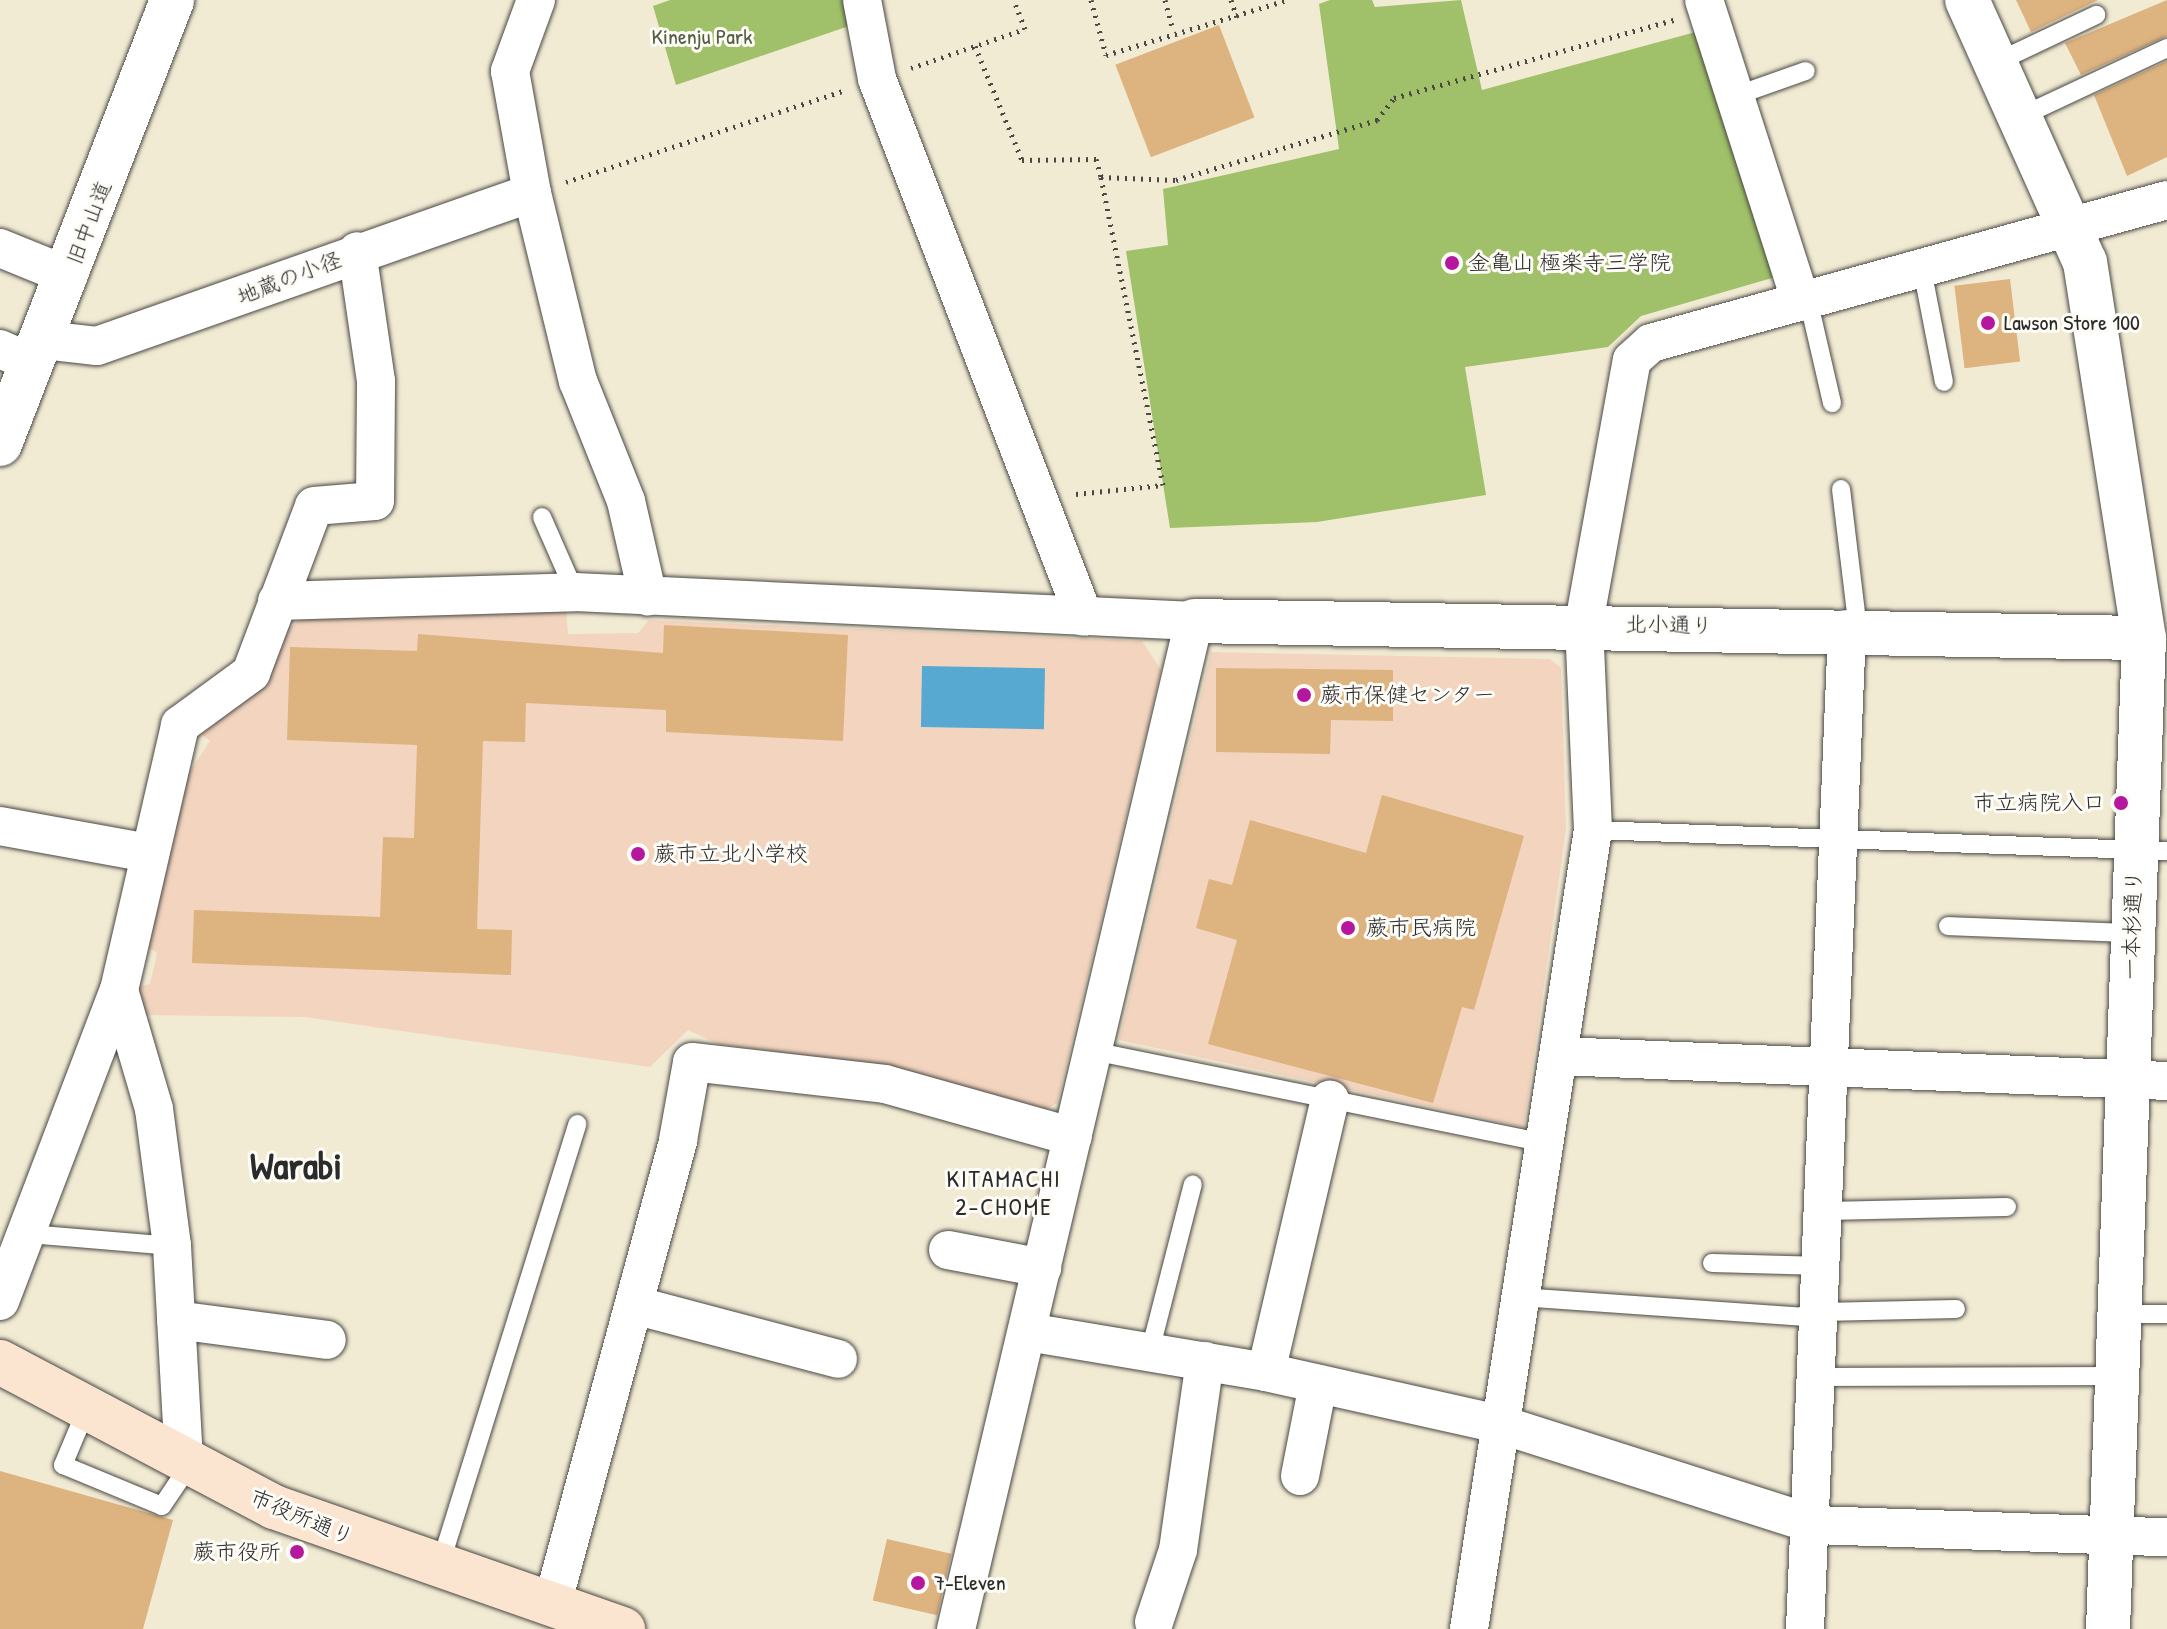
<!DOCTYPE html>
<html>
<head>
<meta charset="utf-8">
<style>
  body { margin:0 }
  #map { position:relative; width:2167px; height:1629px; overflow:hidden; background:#f2ebd4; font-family:"Patrick Hand","Klee One",sans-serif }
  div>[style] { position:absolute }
  .built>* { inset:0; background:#f3d4bf }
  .green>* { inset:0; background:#a0c069 }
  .water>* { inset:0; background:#57a9d2; transform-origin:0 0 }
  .building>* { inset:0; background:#ddb37f; transform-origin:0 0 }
  .path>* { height:5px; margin-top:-2.5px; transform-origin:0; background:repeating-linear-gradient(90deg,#494844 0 2px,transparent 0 8px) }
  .roads { filter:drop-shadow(0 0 2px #494844) drop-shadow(0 0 2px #494844) }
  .service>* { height:18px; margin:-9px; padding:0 9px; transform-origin:9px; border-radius:9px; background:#fff }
  .minor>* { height:38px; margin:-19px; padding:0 19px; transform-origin:19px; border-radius:19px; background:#fff }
  .tertiary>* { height:44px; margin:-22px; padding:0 22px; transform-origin:22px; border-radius:22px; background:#fff }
  .secondary>* { height:44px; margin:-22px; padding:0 22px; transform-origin:22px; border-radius:22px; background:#fce5d0 }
  .dots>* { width:22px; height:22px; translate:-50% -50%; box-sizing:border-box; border:4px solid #fdfcf7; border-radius:50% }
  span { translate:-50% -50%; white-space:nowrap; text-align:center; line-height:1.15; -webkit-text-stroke:6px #fdfcf7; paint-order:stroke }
  .park-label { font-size:22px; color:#545f41 }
  .street-label { font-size:22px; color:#2b2b2b }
  .poi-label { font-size:22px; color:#2b2b2b }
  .left { translate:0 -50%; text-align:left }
  .right { translate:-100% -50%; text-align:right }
  .neighbourhood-label { font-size:24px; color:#2b2b2b; letter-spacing:2px }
  .town-label { font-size:38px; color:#2b2b2b; font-weight:700 }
</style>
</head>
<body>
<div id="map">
  <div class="built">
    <i style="clip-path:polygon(566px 609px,568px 634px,638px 633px,649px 620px,1142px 641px,1161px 670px,1057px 1103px,1040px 1113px,880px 1065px,718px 1044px,688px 1030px,650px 1067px,305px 1017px,141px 1015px,138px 987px,150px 984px,157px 953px,145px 945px,177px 773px,189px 773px,210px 741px,200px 733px,264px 686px,284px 632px,307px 614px)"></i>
    <i style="clip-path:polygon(1211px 652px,1550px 659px,1561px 668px,1566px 829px,1524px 1127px,1119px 1040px)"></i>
  </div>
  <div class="green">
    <i style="clip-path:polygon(670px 0,847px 0,852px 25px,676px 85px,653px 6px)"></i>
    <i style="clip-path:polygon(1330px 0,1372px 0,1375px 7px,1461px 0,1482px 90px,1703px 30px,1779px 276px,1641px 316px,1608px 347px,1465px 367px,1486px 495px,1317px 522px,1170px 528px,1126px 251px,1168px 245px,1163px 189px,1339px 149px,1319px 4px)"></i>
  </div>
  <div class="water">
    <i style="left:922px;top:666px;width:123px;height:61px;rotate:1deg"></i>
  </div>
  <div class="building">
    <i style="clip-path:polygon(2016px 0,2098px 0,2031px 32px)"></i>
    <i style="clip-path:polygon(2167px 0,2167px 36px,2081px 75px,2065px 43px)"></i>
    <i style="left:1219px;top:25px;width:99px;height:111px;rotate:69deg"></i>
    <i style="clip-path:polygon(2167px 61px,2167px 157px,2127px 176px,2094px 95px)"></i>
    <i style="left:2010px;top:279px;width:83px;height:56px;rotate:83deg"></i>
    <i style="clip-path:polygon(664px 625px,848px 635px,843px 741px,666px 732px,666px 710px,526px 703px,525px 742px,483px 741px,477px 929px,512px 930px,511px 975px,192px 963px,194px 910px,380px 917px,383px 837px,414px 838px,417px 745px,287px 740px,290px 647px,417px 651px,418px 634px,663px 653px)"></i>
    <i style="clip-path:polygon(1216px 668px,1393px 670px,1393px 721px,1331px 720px,1330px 754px,1216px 752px)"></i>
    <i style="clip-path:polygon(1382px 795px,1524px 836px,1474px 1010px,1462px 1007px,1433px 1103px,1208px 1044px,1237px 940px,1196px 928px,1209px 879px,1232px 885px,1250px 820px,1366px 853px)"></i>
    <i style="clip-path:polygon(0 1471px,173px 1520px,143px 1629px,0 1629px)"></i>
    <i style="left:887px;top:1539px;width:66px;height:63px;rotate:13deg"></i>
  </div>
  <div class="path">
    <i style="left:1091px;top:0;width:57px;rotate:74.7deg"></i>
    <i style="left:1106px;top:55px;width:189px;rotate:-16.9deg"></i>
    <i style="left:1165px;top:0;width:31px;rotate:75deg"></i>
    <i style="left:1231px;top:0;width:18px;rotate:71deg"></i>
    <i style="left:975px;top:46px;width:123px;rotate:67.6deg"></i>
    <i style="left:1022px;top:160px;width:74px;rotate:-0.8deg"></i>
    <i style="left:1096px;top:159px;width:19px;rotate:74deg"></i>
    <i style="left:1101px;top:177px;width:75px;rotate:2.3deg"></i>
    <i style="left:1176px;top:180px;width:210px;rotate:-16.6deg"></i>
    <i style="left:1377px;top:120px;width:28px;rotate:-52deg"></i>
    <i style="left:1394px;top:98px;width:291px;rotate:-15.6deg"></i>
    <i style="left:911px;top:68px;width:120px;rotate:-18.9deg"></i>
    <i style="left:1025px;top:29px;width:31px;rotate:-111deg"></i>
    <i style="left:566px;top:182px;width:294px;rotate:-18.2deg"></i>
    <i style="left:1076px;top:494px;width:87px;rotate:-5.9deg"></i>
    <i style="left:1163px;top:485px;width:314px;rotate:-101.4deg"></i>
  </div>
  <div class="roads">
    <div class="service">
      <i style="left:1997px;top:62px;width:110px;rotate:-25.4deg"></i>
      <i style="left:1735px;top:96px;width:75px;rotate:-19.4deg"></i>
      <i style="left:2022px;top:116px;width:160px;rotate:-25.1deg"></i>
      <i style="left:1922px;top:269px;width:115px;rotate:79deg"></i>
      <i style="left:1808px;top:299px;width:107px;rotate:77deg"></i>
      <i style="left:1841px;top:489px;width:142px;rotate:83.1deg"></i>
      <i style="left:542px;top:517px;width:82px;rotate:66.3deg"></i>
      <i style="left:1593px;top:830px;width:574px;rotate:2.1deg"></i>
      <i style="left:1948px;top:926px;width:184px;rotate:2.2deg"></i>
      <i style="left:1093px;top:1051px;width:461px;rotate:11.5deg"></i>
      <i style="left:1825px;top:1211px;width:182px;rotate:-1.3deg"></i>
      <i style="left:29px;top:1234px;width:144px;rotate:4.8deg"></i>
      <i style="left:1712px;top:1263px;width:112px;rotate:1.5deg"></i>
      <i style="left:1520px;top:1297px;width:301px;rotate:4deg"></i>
      <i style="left:1822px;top:1312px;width:134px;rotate:-1.3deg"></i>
      <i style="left:2118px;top:1314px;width:49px"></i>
      <i style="left:1150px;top:1351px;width:172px;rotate:-75.6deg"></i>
      <i style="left:1820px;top:1377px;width:296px;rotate:-0.2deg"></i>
      <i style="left:87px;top:1408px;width:62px;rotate:112.8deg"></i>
      <i style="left:63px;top:1465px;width:107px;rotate:22.5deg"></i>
      <i style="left:162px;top:1506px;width:52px;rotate:-56deg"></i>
      <i style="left:440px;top:1565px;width:462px;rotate:-72.7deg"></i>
    </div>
    <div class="minor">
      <i style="left:536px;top:0;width:76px;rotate:110.1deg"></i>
      <i style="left:510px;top:71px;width:124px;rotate:79.8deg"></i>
      <i style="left:532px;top:193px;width:194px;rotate:76.3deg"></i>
      <i style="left:578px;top:381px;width:129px;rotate:68.2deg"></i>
      <i style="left:626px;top:501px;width:98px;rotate:77.1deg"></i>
      <i style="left:862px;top:0;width:80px;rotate:79.2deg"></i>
      <i style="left:877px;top:79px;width:576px;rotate:68.96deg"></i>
      <i style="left:1704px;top:0;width:317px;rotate:72.2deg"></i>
      <i style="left:0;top:248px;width:74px;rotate:22.1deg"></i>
      <i style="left:44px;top:340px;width:53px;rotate:6.5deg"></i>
      <i style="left:97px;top:346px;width:461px;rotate:-19.4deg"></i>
      <i style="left:0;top:349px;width:37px;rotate:24deg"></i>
      <i style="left:277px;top:601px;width:298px;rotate:-1.7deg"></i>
      <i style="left:575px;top:592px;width:620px;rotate:2.68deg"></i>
      <i style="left:1194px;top:621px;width:1036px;rotate:103.28deg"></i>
      <i style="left:0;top:826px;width:150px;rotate:10.3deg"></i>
      <i style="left:119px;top:990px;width:124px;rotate:73.6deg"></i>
      <i style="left:154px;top:1109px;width:138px;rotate:82.5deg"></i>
      <i style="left:172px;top:1246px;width:214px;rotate:86.8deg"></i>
      <i style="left:1559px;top:1056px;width:609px;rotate:2.35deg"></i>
      <i style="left:948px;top:1250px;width:96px;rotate:10.8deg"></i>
      <i style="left:0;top:1301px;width:333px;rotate:-69.1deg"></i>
      <i style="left:119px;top:990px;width:272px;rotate:-77deg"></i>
      <i style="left:180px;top:725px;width:88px;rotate:-36.2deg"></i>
      <i style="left:251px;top:673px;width:178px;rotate:-69.3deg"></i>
      <i style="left:314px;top:506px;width:61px;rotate:-4.7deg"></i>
      <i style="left:375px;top:501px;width:120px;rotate:-89.5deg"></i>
      <i style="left:376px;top:381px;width:131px;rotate:-98.3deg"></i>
      <i style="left:634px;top:1305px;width:211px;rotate:14.8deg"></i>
      <i style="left:176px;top:1320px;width:152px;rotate:7.5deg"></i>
      <i style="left:1027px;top:1332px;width:242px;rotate:9.5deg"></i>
      <i style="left:1266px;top:1372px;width:239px;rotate:12.6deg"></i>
      <i style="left:1499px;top:1424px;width:332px;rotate:17.7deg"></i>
      <i style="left:1815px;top:1525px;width:352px;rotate:2deg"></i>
      <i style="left:1266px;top:1372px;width:280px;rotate:-76.8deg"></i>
      <i style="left:1300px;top:1476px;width:94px;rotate:-78.9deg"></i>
      <i style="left:552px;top:1605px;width:482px;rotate:-74.8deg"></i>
      <i style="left:678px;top:1140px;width:79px;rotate:-79.8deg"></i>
      <i style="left:692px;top:1062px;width:194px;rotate:6.5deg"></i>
      <i style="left:885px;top:1084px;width:195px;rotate:15.7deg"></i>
      <i style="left:1154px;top:1622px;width:76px;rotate:-71.6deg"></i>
      <i style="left:1178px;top:1550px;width:191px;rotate:-81.9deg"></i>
      <i style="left:1469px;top:1629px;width:809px;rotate:-81.18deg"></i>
      <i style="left:1593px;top:830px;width:207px;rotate:-92.5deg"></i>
      <i style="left:1584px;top:623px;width:267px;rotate:-79.7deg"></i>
      <i style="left:1632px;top:360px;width:25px;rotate:-42deg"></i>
      <i style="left:1651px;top:343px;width:535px;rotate:-15.49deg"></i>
      <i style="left:1805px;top:1629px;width:1001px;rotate:-87.59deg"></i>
    </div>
    <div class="tertiary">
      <i style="left:1967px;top:0;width:287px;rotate:65.8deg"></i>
      <i style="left:2085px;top:262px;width:381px;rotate:81.1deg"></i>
      <i style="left:2144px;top:638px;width:992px;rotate:92.08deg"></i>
      <i style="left:0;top:444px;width:476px;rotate:-68.8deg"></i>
      <i style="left:1194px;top:621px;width:950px;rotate:1.03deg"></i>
    </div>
    <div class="secondary">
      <i style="left:0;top:1362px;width:310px;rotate:27.9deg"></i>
      <i style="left:274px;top:1507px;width:370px;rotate:19.3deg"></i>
    </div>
  </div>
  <div class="dots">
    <i style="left:1452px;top:263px;background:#b5179e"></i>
    <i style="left:1988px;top:323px;background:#b5179e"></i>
    <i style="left:1304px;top:695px;background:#b5179e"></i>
    <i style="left:2121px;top:803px;background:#b5179e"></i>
    <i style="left:638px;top:854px;background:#b5179e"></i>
    <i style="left:1348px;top:928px;background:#b5179e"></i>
    <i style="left:297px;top:1552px;background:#b5179e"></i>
    <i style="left:918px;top:1583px;background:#b5179e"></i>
  </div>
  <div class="park-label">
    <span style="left:702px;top:37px">Kinenju Park</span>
  </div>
  <div class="street-label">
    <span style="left:89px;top:223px;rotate:-69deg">旧中山道</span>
    <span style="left:289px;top:278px;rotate:-21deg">地蔵の小径</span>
    <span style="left:1669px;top:625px;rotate:1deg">北小通り</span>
    <span style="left:2132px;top:925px;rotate:-88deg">一本杉通り</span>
    <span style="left:302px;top:1517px;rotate:23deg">市役所通り</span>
  </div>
  <div class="poi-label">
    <span class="left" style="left:1468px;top:263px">金亀山 極楽寺三学院</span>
    <span class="left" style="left:2004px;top:323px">Lawson Store 100</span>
    <span class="left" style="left:1320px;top:695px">蕨市保健センター</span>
    <span class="right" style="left:2105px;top:803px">市立病院入口</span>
    <span class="left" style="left:654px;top:854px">蕨市立北小学校</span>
    <span class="left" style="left:1366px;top:928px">蕨市民病院</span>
    <span class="right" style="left:281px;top:1552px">蕨市役所</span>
    <span class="left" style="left:934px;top:1583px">7-Eleven</span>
  </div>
  <div class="neighbourhood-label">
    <span style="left:1004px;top:1193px">KITAMACHI<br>2-CHOME</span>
  </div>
  <div class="town-label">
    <span style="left:296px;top:1166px">Warabi</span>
  </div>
</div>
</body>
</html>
